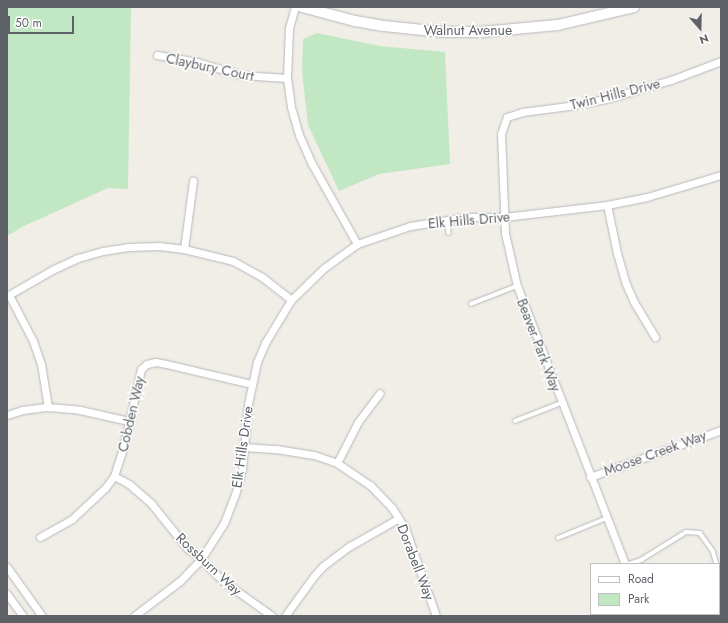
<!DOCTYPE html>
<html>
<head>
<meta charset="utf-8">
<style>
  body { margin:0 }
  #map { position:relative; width:728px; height:623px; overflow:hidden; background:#f0eee6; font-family:Jost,sans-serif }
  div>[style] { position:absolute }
  .green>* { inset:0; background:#c2e8c3 }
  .roads { filter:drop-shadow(0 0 1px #b6b8bd) drop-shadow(0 0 1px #b6b8bd) }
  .lane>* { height:3.5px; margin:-1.75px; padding:0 1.75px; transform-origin:1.75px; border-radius:1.75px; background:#fff }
  .street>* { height:7px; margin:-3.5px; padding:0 3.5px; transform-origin:3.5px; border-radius:3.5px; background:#fff }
  .secondary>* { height:10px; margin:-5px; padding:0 5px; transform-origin:5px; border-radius:5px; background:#fff }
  span { translate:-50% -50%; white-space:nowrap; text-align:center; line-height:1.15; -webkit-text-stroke:3px #fff; paint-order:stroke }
  .street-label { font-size:14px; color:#5e6267 }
  .frame { position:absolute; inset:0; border:8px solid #5e6267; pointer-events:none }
  .legend { position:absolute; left:590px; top:563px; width:130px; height:52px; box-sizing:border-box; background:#fff; border:1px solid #bfc0c2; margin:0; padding:5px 7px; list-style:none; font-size:12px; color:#5e6267 }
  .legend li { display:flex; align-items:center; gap:8px; height:20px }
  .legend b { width:20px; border:1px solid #bfc0c2 }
  .north { position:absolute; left:680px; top:8px; width:40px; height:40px; -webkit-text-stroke:3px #fff; paint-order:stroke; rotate:160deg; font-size:11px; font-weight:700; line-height:16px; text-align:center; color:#5e6267 }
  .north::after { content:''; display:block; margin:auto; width:14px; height:18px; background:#5e6267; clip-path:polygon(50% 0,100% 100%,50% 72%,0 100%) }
  .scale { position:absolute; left:8px; top:16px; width:66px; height:18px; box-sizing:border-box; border:2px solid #5e6267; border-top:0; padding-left:5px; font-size:12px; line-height:14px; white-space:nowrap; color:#5e6267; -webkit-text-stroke:3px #fff; paint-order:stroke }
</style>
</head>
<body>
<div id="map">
  <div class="green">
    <i style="clip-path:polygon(7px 7px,131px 7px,128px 189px,108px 188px,24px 226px,7px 236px)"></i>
    <i style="clip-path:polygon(317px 33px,380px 46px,445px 52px,450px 164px,379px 174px,339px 191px,308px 125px,302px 72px,303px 39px)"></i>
  </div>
  <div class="roads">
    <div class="lane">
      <i style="left:448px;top:220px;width:13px;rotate:86deg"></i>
      <i style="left:471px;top:304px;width:49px;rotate:-21.4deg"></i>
      <i style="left:515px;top:421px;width:49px;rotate:-21.4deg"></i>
      <i style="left:558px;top:538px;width:53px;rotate:-22.2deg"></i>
      <i style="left:629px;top:564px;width:13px;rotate:-18deg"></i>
      <i style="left:641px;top:560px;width:53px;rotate:-31.9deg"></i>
      <i style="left:686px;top:532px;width:14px;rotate:4deg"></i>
      <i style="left:700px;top:533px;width:22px;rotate:54deg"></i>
      <i style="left:713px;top:551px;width:14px;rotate:73deg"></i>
      <i style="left:719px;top:572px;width:6px;rotate:72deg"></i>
    </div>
    <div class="street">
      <i style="left:295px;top:7px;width:22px;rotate:106deg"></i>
      <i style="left:289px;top:28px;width:50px;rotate:92.3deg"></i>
      <i style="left:287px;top:78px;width:29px;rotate:82deg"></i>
      <i style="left:291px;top:107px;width:29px;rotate:74deg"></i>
      <i style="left:299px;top:135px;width:32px;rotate:66deg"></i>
      <i style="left:312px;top:164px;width:92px;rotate:60.6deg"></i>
      <i style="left:157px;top:55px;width:41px;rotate:9.9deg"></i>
      <i style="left:197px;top:62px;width:46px;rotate:16.5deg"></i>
      <i style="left:241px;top:75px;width:46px;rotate:3.7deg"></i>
      <i style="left:607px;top:205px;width:49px;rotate:78.2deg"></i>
      <i style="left:617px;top:253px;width:32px;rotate:74deg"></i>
      <i style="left:626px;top:284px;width:20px;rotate:66deg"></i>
      <i style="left:634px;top:302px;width:41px;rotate:59deg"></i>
      <i style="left:184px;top:249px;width:69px;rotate:-82.5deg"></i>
      <i style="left:9px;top:295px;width:52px;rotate:62.4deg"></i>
      <i style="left:33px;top:341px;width:24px;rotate:71deg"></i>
      <i style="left:41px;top:364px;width:44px;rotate:80.8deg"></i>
      <i style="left:7px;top:296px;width:52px;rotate:-30deg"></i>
      <i style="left:52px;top:270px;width:29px;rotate:-25deg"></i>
      <i style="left:78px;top:258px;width:26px;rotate:-16deg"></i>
      <i style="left:103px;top:251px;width:25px;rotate:-9deg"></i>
      <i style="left:128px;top:247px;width:31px;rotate:-2deg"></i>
      <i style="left:159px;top:246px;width:25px;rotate:7deg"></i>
      <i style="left:184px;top:249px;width:50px;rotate:13.8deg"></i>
      <i style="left:233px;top:261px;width:33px;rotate:29deg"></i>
      <i style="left:262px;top:277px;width:37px;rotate:38deg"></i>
      <i style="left:7px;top:415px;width:16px;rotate:-18deg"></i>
      <i style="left:22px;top:410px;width:26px;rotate:-7deg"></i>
      <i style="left:48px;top:407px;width:32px;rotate:5deg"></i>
      <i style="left:80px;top:410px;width:50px;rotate:12.7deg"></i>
      <i style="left:244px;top:447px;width:32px;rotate:4deg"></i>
      <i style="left:276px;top:449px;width:38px;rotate:9deg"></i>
      <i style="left:314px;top:455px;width:24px;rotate:19deg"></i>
      <i style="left:337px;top:463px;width:40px;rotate:34deg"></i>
      <i style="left:370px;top:485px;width:32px;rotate:46deg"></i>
      <i style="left:392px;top:508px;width:24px;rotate:57deg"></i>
      <i style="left:405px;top:528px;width:93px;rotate:70.6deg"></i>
      <i style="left:337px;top:463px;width:46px;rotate:-62.9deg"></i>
      <i style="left:358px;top:422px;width:36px;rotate:-53deg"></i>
      <i style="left:114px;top:476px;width:17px;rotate:28deg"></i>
      <i style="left:129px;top:484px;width:28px;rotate:41deg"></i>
      <i style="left:150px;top:502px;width:59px;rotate:51.2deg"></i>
      <i style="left:187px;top:548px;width:18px;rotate:38deg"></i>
      <i style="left:201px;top:559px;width:31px;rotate:45deg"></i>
      <i style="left:223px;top:581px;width:60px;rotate:35.5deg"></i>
      <i style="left:590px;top:477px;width:139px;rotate:-19.7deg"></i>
      <i style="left:40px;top:537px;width:37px;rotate:-29deg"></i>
      <i style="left:72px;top:519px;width:45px;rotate:-43.2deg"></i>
      <i style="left:105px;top:488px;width:15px;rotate:-53deg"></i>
      <i style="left:114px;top:476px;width:28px;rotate:-72deg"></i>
      <i style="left:123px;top:449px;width:82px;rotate:-77.3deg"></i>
      <i style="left:141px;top:369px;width:8px;rotate:-40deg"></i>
      <i style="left:147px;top:364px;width:9px;rotate:-13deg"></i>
      <i style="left:156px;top:362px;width:10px;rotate:11deg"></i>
      <i style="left:166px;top:364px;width:87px;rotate:13.2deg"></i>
      <i style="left:625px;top:564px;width:298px;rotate:-111.2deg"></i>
      <i style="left:517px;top:286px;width:54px;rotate:-102.8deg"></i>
      <i style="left:505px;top:233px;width:99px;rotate:-92.3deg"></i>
      <i style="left:501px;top:134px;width:18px;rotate:-71deg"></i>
      <i style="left:507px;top:117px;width:16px;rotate:-18deg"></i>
      <i style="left:522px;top:112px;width:47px;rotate:-7.3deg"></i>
      <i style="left:569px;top:106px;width:38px;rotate:-11deg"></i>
      <i style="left:606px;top:99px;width:68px;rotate:-16.3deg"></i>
      <i style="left:671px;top:80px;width:53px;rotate:-20.8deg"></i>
      <i style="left:7px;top:567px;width:60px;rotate:54.5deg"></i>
      <i style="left:7px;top:594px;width:27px;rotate:54deg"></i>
      <i style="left:644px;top:614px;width:2px;rotate:63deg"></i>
      <i style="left:134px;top:616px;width:58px;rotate:-37.3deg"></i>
      <i style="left:180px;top:581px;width:30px;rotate:-46deg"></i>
      <i style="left:201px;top:559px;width:43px;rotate:-57.4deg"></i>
      <i style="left:224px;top:523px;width:30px;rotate:-69deg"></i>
      <i style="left:235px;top:495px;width:27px;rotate:-75deg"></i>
      <i style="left:242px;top:469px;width:65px;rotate:-84.7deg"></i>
      <i style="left:248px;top:404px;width:43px;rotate:-77.9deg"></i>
      <i style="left:257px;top:362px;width:21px;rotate:-67deg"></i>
      <i style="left:265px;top:343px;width:50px;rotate:-58.8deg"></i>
      <i style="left:291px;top:300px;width:46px;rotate:-44.1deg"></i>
      <i style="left:324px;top:268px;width:41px;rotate:-36deg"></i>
      <i style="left:357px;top:244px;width:56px;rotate:-18.8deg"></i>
      <i style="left:410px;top:226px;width:57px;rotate:-9.1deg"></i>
      <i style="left:466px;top:217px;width:38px"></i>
      <i style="left:504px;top:217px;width:104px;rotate:-6.6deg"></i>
      <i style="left:607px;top:205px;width:41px;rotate:-11.3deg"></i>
      <i style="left:647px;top:197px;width:77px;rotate:-16.6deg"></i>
      <i style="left:285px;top:616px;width:49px;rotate:-54.1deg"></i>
      <i style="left:314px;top:576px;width:13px;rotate:-48deg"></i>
      <i style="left:323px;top:566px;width:34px;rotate:-37deg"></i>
      <i style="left:350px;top:546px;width:56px;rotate:-29.7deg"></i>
    </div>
    <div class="secondary">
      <i style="left:302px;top:7px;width:55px;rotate:14.8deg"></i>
      <i style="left:355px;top:21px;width:29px;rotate:10deg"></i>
      <i style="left:384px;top:26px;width:58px;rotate:5.9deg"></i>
      <i style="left:442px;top:32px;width:39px"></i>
      <i style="left:481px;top:32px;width:77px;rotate:-5.2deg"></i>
      <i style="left:558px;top:25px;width:78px;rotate:-13.3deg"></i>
    </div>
  </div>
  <div class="street-label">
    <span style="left:468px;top:30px">Walnut Avenue</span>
    <span style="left:210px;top:67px;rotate:12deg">Claybury Court</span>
    <span style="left:615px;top:94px;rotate:-14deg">Twin Hills Drive</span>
    <span style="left:469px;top:220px;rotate:-5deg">Elk Hills Drive</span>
    <span style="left:539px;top:345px;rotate:69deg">Beaver Park Way</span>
    <span style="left:131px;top:414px;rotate:-77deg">Cobden Way</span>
    <span style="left:242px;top:447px;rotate:-82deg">Elk Hills Drive</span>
    <span style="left:655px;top:453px;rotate:-20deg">Moose Creek Way</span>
    <span style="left:416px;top:562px;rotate:69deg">Dorabell Way</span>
    <span style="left:209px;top:564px;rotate:43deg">Rossburn Way</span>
  </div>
  <div class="frame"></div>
  <ul class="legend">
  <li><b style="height:5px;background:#fff"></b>Road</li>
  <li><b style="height:11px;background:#c2e8c3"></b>Park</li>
  </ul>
  <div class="north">N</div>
  <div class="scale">50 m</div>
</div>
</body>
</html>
